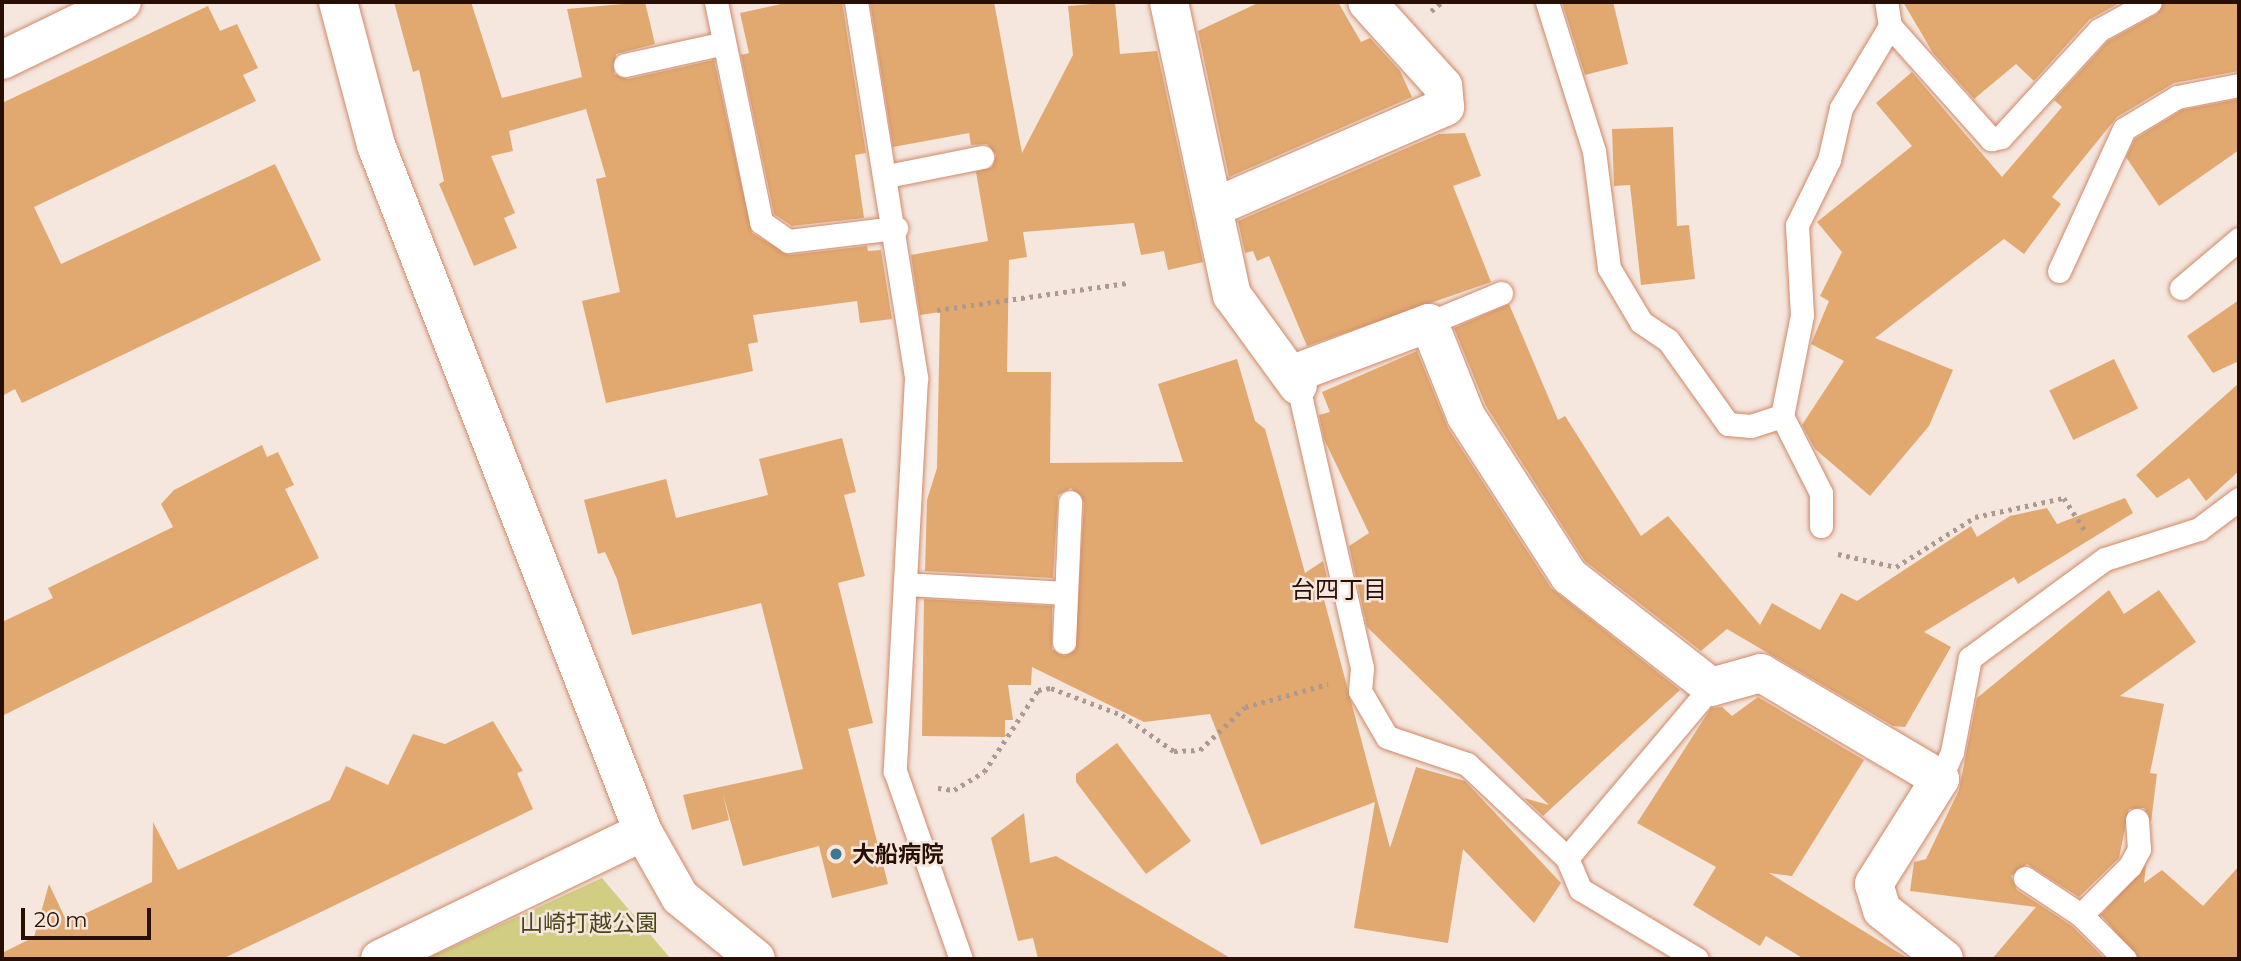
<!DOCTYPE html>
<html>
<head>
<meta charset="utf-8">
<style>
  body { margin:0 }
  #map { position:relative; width:2241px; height:961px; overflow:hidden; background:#f5e6de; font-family:Montserrat,"Noto Sans JP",sans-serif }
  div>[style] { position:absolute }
  .green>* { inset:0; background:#d1ce83 }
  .building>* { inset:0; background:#e1a970; transform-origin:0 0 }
  .path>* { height:4.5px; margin-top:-2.25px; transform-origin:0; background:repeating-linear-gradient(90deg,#ac9990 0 3.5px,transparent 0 8.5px) }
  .roads { filter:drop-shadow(0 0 2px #cf8967) drop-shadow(0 0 2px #cf8967) }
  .service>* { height:23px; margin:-11.5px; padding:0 11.5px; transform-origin:11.5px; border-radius:11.5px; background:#fff }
  .minor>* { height:38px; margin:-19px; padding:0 19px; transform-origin:19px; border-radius:19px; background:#fff }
  .dots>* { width:19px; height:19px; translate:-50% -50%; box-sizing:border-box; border:4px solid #f5e6de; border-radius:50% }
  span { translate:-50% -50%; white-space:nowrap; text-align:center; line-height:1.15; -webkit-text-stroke:5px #f5e6de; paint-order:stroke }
  .poi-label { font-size:23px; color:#290f03; font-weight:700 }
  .left { translate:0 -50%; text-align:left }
  .park-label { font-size:23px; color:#48461a }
  .neighbourhood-label { font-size:24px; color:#290f03 }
  .frame { position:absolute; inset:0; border:4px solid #290f03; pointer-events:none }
  .scale { position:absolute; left:21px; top:908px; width:130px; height:32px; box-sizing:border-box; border:4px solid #290f03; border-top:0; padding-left:9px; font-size:21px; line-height:24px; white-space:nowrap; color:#290f03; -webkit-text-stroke:5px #f5e6de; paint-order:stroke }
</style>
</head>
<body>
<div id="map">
  <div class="green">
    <i style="clip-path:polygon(602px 878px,671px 959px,426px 959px)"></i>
  </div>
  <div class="building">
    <i style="clip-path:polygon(394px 2px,471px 2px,502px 98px,582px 77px,567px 9px,645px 2px,655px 44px,616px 54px,614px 74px,628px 79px,714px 60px,752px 233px,789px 255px,867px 246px,868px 251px,881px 250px,892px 319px,860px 323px,857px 301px,753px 315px,758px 342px,748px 344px,753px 371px,606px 403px,582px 301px,620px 292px,596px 179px,606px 177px,586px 109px,509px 131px,513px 151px,491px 156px,515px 213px,504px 218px,517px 248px,474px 266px,439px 184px,444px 181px,419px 70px,413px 72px)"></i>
    <i style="clip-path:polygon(790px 2px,842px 2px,866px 153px,855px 155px,864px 218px,792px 226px,774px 214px,741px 55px,749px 53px,740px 13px)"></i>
    <i style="clip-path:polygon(870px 2px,994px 2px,1022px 153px,1073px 55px,1068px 6px,1115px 2px,1120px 54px,1157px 51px,1203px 262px,1168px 270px,1164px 251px,1141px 255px,1134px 223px,1023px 232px,1027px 257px,1009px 260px,1007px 372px,1051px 372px,1050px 463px,1183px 462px,1158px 384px,1237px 359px,1255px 421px,1265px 429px,1305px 573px,1323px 561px,1330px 590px,1318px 577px,1390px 848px,1416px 767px,1465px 781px,1561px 883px,1534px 923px,1463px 849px,1448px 943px,1354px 928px,1375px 802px,1261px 845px,1210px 714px,1144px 722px,1032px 667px,1031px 685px,1008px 685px,1013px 720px,1005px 720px,1005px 737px,922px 736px,924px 599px,1052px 606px,1052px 649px,1064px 656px,1075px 650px,1084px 503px,1071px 488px,1058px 495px,1053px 578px,925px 571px,927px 500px,937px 468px,940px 312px,920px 315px,911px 255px,988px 241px,976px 172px,992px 167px,996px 155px,987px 144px,971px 145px,969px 133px,893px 147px)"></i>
    <i style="clip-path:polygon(1260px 2px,1338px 2px,1361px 42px,1370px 38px,1400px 71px,1412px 97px,1229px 177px,1198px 31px)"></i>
    <i style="clip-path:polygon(1562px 2px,1613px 2px,1628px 64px,1585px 75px)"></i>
    <i style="clip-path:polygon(1903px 2px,2121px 2px,2089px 20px,2034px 81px,2016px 64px,1974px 99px,1933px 53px)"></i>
    <i style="clip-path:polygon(2164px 2px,2239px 2px,2239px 71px,2174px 83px,2117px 117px,2052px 197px,2061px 204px,2024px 254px,2004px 239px,1875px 338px,1953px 370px,1929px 426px,1870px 496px,1815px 449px,1802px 425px,1844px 361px,1811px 344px,1829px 301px,1820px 296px,1842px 252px,1817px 222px,1912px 146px,1876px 103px,1912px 72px,2002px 177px,2062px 107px,2054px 100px,2108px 41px,2157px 14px)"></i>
    <i style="clip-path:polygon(208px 6px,220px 31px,237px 24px,258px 68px,243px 75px,256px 101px,34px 207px,61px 264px,275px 164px,321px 260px,22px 403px,15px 389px,2px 396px,2px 103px)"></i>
    <i style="clip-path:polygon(2239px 99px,2239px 150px,2159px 206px,2126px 157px,2135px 139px,2182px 110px)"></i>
    <i style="clip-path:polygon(1673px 127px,1677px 226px,1689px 225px,1695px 279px,1641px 285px,1630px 185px,1614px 186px,1612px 129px)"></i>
    <i style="clip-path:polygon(1465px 133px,1481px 176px,1453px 186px,1491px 282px,1307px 346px,1269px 256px,1257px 261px,1253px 251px,1245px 253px,1238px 221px,1439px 134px)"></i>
    <i style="clip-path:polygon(2239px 300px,2239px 361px,2213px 373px,2187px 336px)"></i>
    <i style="clip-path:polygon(1509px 304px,1558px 420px,1565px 416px,1641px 536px,1668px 516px,1760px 625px,1772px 603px,1820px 630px,1841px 593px,1857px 601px,1971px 526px,1977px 537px,2010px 516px,2047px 508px,2057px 524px,2125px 498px,2133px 513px,2018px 584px,2014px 577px,1924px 632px,1951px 647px,1905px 727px,1893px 726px,1727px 629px,1701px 651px,1585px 561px,1486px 406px,1454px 328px)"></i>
    <i style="clip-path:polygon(1417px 351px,1448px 428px,1551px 588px,1680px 690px,1543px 816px,1524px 798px,1549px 805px,1367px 627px,1349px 546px,1369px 533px,1324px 439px,1319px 415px,1330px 412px,1322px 392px)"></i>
    <i style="left:2114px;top:359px;width:55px;height:72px;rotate:64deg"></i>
    <i style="clip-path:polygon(2239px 383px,2239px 471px,2206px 501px,2189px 478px,2157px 498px,2136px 475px)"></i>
    <i style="clip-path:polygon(842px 438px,856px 492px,844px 495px,865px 576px,838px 583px,873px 723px,848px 729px,888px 884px,832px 898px,819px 846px,743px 866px,723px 794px,729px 820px,692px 830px,683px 795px,803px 769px,761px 603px,632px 635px,617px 579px,605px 552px,598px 554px,584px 500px,666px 479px,676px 518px,768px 495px,759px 459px)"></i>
    <i style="clip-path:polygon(262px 445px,267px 457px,278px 452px,294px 485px,285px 489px,319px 558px,2px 716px,2px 622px,53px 598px,48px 588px,173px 527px,161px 504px,174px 490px)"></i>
    <i style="clip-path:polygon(2109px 590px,2124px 614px,2159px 590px,2196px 642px,2120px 696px,2164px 704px,2150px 773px,2157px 774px,2151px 822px,2144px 808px,2129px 809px,2119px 858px,2079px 897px,2027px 864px,2011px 876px,2017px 890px,2072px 926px,2105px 959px,1992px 959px,2036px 907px,1910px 891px,1914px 862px,1926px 859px,1959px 790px,1977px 698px)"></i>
    <i style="clip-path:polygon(1758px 697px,1864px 760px,1792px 876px,1769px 873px,1909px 959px,1804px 959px,1766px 936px,1760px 946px,1693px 905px,1716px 867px,1637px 823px,1711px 708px,1722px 707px,1732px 716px)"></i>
    <i style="clip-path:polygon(493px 721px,523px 771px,517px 773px,533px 809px,323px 911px,222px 959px,2px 959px,2px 953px,34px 937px,49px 884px,67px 922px,152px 882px,153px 822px,178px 870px,330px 800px,346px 766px,388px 785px,413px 734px,445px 744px)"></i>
    <i style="clip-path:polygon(1117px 743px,1191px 841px,1146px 874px,1076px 782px,1076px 774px)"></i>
    <i style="clip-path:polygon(1024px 813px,1030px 863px,1056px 856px,1232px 959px,1038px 959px,1033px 938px,1018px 941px,991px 838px)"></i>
    <i style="clip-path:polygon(2146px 865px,2144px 883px,2162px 870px,2203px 906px,2239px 866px,2239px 959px,2139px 959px,2101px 915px)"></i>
  </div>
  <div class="path">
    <i style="left:1431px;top:11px;width:14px;rotate:-39deg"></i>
    <i style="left:937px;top:310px;width:192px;rotate:-8.1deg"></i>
    <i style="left:1838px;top:554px;width:59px;rotate:12.6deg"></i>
    <i style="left:1896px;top:567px;width:93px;rotate:-32.3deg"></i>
    <i style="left:1975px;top:517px;width:91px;rotate:-12.1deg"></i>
    <i style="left:2064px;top:498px;width:40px;rotate:57.1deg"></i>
    <i style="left:938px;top:788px;width:16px;rotate:7deg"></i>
    <i style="left:954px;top:790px;width:35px;rotate:-31deg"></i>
    <i style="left:984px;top:772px;width:98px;rotate:-56.6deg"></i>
    <i style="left:1038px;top:690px;width:13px;rotate:-9deg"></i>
    <i style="left:1051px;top:688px;width:76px;rotate:20.8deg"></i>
    <i style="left:1122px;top:715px;width:63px;rotate:34.7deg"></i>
    <i style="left:1174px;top:751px;width:26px;rotate:-2deg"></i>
    <i style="left:1200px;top:750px;width:62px;rotate:-43.7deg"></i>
    <i style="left:1245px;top:707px;width:86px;rotate:-15.5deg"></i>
  </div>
  <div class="roads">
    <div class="service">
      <i style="left:716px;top:2px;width:225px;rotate:78.4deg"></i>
      <i style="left:761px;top:222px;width:33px;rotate:35deg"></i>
      <i style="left:788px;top:241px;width:109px;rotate:-6.9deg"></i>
      <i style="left:856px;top:2px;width:381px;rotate:80.9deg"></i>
      <i style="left:916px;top:378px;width:394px;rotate:93.1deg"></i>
      <i style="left:895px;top:771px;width:199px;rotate:70.7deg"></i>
      <i style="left:1547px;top:2px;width:156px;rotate:72.5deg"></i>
      <i style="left:1594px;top:151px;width:118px;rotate:82.7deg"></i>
      <i style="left:1609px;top:268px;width:63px;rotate:59.3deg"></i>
      <i style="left:1641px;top:322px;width:32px;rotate:34deg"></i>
      <i style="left:1668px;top:340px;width:103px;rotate:54.5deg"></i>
      <i style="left:1728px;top:424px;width:23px;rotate:5deg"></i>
      <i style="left:1751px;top:426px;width:33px;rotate:-18deg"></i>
      <i style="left:1782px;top:416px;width:103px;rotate:-78.8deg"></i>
      <i style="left:1802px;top:315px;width:90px;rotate:-93.2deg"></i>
      <i style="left:1797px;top:225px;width:72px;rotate:-63.8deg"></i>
      <i style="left:1829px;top:160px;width:53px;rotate:-77deg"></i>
      <i style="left:1841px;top:108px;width:96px;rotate:-59.1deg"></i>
      <i style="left:1890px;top:26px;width:24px;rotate:-99deg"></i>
      <i style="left:1890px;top:26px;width:152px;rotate:48.2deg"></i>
      <i style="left:1991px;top:139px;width:10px;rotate:-11deg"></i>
      <i style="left:2001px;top:137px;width:145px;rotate:-47.5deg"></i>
      <i style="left:2099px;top:30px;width:58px;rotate:-28.8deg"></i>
      <i style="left:625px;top:65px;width:101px;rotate:-12.5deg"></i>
      <i style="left:887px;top:176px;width:97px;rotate:-11.3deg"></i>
      <i style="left:2059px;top:271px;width:156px;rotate:-65.4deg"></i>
      <i style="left:2124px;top:129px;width:62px;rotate:-31.1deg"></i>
      <i style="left:2177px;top:97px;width:63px;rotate:-11deg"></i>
      <i style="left:2181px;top:288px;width:76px;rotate:-40.2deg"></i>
      <i style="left:1429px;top:323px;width:78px;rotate:-22.6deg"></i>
      <i style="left:1298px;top:386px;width:289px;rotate:77.2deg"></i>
      <i style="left:1362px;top:668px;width:23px;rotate:95deg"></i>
      <i style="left:1360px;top:691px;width:53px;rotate:59.6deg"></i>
      <i style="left:1387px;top:737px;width:84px;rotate:18.6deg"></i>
      <i style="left:1467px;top:764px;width:137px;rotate:43.2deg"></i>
      <i style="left:1567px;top:858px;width:34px;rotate:67deg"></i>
      <i style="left:1580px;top:889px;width:136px;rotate:30.9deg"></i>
      <i style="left:1782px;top:416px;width:86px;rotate:63.1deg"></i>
      <i style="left:1821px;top:493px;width:33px;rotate:90deg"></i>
      <i style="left:905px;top:584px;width:160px;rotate:3.2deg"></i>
      <i style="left:1064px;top:642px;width:140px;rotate:-87.5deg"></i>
      <i style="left:1940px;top:779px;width:30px;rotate:-66deg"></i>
      <i style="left:1952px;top:752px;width:96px;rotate:-79.2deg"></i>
      <i style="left:1970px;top:658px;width:167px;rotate:-36.3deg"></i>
      <i style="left:2105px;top:559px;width:99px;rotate:-17.7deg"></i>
      <i style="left:2199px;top:529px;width:50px;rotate:-36.9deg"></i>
      <i style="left:1567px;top:858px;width:224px;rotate:-49.9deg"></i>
      <i style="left:2025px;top:878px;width:67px;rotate:33.5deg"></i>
      <i style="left:2081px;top:915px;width:62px;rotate:45deg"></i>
      <i style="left:2081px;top:915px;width:69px;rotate:-45deg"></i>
      <i style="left:2130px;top:866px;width:19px;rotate:-62deg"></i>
      <i style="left:2139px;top:849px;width:29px;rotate:-94deg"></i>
    </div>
    <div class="minor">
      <i style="left:338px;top:2px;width:148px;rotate:75.1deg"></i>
      <i style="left:376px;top:145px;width:737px;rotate:68.76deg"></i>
      <i style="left:643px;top:832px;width:75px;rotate:60.4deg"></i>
      <i style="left:680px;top:897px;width:98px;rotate:39.2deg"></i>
      <i style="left:1169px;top:2px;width:300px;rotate:77.9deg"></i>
      <i style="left:1232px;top:295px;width:112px;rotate:54deg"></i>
      <i style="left:2px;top:60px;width:133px;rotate:-25.8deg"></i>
      <i style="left:1215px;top:207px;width:251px;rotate:-23.5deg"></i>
      <i style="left:1445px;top:107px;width:21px;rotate:-95deg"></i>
      <i style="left:1443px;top:86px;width:113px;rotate:-132.1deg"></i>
      <i style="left:1293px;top:374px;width:145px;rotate:-20.6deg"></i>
      <i style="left:1429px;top:323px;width:100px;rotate:68.3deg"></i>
      <i style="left:1466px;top:416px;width:190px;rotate:57.2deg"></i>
      <i style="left:1569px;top:576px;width:180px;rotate:38deg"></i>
      <i style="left:1711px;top:687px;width:52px;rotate:-15.6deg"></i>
      <i style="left:1761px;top:673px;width:208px;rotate:30.6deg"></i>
      <i style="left:1940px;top:779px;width:124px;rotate:122.2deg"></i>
      <i style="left:1874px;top:884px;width:27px;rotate:73deg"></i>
      <i style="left:1882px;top:910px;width:79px;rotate:38.3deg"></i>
      <i style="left:380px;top:959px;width:292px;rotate:-25.8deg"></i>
    </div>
  </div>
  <div class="dots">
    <i style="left:836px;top:854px;background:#3c7890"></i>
  </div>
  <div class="poi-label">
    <span class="left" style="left:852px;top:854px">大船病院</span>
  </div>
  <div class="park-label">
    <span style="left:589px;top:923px">山崎打越公園</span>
  </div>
  <div class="neighbourhood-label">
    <span style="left:1339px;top:590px">台四丁目</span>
  </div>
  <div class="frame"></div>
  <div class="scale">20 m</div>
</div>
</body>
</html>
